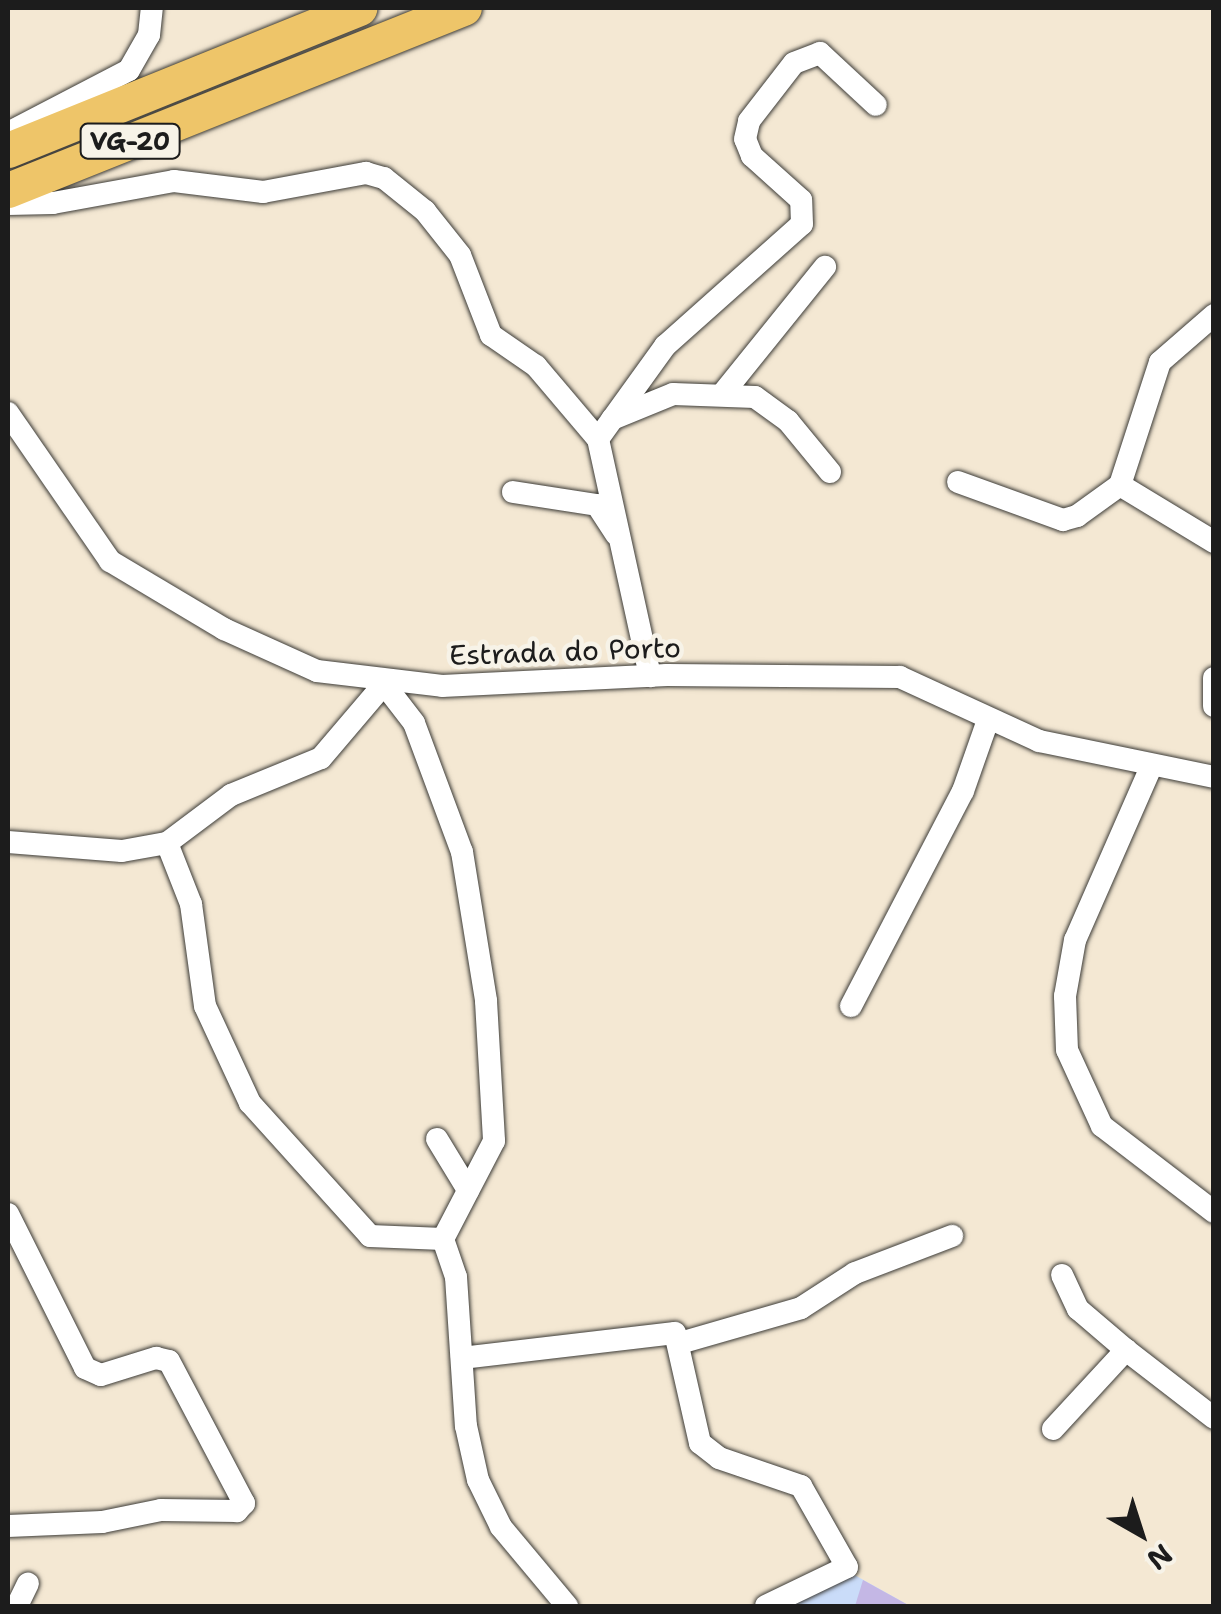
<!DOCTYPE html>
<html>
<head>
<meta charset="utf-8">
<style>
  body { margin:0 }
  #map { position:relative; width:1221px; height:1614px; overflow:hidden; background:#f4e8d3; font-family:"Shantell Sans",sans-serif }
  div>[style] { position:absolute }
  .built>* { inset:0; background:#cadcf9 }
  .building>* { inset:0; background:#c4b7e5 }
  .roads { filter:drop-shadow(0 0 2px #3c3b37) drop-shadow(0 0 2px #3c3b37) }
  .minor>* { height:22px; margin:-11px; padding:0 11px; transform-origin:11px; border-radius:11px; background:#fff }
  .highway>* { height:35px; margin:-17.5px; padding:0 17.5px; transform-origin:17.5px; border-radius:17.5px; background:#eec569 }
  span { translate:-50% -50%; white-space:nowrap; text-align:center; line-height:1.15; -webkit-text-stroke:9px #f7f3e8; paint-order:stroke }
  .shield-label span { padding:2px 8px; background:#f7f3e8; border:2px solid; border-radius:8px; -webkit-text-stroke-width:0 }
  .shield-label { font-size:25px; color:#1c1c1c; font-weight:700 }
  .street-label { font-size:28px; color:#1c1c1c }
  .frame { position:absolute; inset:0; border:10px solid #1c1c1c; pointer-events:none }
  .north { position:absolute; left:1091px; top:1484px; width:100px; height:100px; -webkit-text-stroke:8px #f7f3e8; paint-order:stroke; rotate:141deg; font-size:28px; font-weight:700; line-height:40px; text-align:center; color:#1c1c1c }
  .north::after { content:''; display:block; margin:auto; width:35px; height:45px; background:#1c1c1c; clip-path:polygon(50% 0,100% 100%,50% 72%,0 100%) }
</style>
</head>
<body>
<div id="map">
  <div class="built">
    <i style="clip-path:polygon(851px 1573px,910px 1606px,778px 1606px)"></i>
  </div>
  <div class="building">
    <i style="clip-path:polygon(863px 1580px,910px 1606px,855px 1606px)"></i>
  </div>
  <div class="roads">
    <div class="minor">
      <i style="left:8px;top:133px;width:136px;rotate:-27.5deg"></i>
      <i style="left:129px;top:70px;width:40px;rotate:-60.3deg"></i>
      <i style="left:149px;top:35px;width:27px;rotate:-84deg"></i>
      <i style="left:8px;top:204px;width:45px;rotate:-1.3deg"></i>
      <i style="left:53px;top:203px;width:123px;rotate:-10.3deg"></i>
      <i style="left:174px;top:181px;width:90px;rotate:7deg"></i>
      <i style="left:263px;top:192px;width:105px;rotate:-10.5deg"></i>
      <i style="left:366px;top:173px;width:19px;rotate:16deg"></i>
      <i style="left:384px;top:178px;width:53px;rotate:38.8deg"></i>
      <i style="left:425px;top:211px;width:56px;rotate:51.5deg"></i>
      <i style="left:460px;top:255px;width:86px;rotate:68.8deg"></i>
      <i style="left:491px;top:335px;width:55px;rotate:34.6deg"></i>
      <i style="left:536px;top:366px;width:96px;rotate:49.7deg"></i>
      <i style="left:598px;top:439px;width:243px;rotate:77.6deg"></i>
      <i style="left:724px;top:392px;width:161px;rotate:-51.1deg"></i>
      <i style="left:8px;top:413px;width:180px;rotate:55.4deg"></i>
      <i style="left:110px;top:561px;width:133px;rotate:30.8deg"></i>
      <i style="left:224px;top:629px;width:102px;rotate:24.3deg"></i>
      <i style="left:317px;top:671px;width:126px;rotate:6.8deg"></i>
      <i style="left:442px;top:686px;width:225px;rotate:-2.8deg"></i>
      <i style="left:667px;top:675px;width:233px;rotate:0.5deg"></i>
      <i style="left:900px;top:677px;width:153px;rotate:24.7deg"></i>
      <i style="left:1039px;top:741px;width:179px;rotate:11.6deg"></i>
      <i style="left:612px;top:419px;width:66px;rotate:-22.3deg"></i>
      <i style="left:673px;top:394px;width:82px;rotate:2.1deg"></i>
      <i style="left:755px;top:397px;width:41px;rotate:36deg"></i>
      <i style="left:788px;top:421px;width:66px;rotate:50.5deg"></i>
      <i style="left:598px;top:439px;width:115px;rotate:-54.2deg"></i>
      <i style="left:665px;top:346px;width:183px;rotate:-41.7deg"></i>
      <i style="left:802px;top:224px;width:24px;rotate:-92deg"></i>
      <i style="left:801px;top:200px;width:66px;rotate:-138.1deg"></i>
      <i style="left:752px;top:156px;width:18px;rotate:-112deg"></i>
      <i style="left:745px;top:139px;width:18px;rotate:-77deg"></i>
      <i style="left:749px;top:121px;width:73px;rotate:-52.2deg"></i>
      <i style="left:794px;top:63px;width:28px;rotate:-21deg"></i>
      <i style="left:820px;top:53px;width:76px;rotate:42.9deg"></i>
      <i style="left:958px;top:482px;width:112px;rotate:19.9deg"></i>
      <i style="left:1063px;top:520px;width:15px;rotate:-16deg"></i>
      <i style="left:1077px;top:516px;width:53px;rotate:-35.8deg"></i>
      <i style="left:1120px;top:485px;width:129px;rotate:-72deg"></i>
      <i style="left:1160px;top:362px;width:72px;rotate:-41deg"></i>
      <i style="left:1120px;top:485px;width:110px;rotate:31.2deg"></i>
      <i style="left:513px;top:492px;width:85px;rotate:8.8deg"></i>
      <i style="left:597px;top:505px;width:35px;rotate:57deg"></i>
      <i style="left:1214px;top:678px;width:28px;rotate:90deg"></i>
      <i style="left:1151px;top:767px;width:189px;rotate:113.7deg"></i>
      <i style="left:1075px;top:940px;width:57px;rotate:100.1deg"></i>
      <i style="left:1065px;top:996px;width:54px;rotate:87.9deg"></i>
      <i style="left:1067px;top:1050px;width:84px;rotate:65.3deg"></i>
      <i style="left:1102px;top:1126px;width:141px;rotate:37.5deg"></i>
      <i style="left:8px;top:842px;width:114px;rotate:4.5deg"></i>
      <i style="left:122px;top:851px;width:46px;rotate:-10.1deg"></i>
      <i style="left:167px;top:843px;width:80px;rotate:-36.9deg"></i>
      <i style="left:231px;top:795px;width:97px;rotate:-22.3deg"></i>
      <i style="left:321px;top:758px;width:97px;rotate:-49.6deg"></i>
      <i style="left:384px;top:684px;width:49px;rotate:52.4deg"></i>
      <i style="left:414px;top:723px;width:138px;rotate:69.6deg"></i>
      <i style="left:462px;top:852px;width:151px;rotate:80.8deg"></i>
      <i style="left:486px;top:1001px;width:140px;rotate:86.7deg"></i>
      <i style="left:494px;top:1141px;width:110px;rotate:117.5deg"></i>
      <i style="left:167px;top:843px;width:66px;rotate:68.5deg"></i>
      <i style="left:191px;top:904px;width:103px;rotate:82.2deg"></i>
      <i style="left:205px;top:1006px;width:107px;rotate:65.1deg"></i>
      <i style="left:250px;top:1103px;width:179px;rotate:47.9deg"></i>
      <i style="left:370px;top:1236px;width:73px;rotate:2.4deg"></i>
      <i style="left:851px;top:1006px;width:242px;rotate:-62.5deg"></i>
      <i style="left:963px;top:791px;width:75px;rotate:-70.6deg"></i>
      <i style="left:437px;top:1139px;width:60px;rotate:58.7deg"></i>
      <i style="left:8px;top:1214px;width:172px;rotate:63.4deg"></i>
      <i style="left:85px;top:1368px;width:17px;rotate:24deg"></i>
      <i style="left:101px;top:1375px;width:58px;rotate:-17.2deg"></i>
      <i style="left:156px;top:1358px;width:13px;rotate:13deg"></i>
      <i style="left:169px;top:1361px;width:161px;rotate:62.2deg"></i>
      <i style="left:244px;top:1503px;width:11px;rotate:131deg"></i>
      <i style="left:237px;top:1511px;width:76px;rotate:-179.2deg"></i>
      <i style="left:161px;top:1510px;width:60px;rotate:168.5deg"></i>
      <i style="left:102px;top:1522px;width:94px;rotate:177.6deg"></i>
      <i style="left:443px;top:1239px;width:40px;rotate:71.1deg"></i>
      <i style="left:456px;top:1277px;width:149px;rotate:86.2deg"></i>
      <i style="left:466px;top:1426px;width:55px;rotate:77.5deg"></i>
      <i style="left:478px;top:1480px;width:52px;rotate:63.9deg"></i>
      <i style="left:501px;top:1527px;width:103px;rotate:50.1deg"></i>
      <i style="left:1062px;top:1275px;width:38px;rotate:65deg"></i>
      <i style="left:1078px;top:1309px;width:63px;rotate:40.5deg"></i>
      <i style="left:680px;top:1343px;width:126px;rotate:-16.1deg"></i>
      <i style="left:801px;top:1308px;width:64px;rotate:-32.9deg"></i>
      <i style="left:855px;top:1273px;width:104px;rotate:-20.9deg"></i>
      <i style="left:462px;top:1358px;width:214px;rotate:-6.7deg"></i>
      <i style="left:675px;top:1333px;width:113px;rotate:77.2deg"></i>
      <i style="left:700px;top:1443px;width:24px;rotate:38deg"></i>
      <i style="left:719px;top:1458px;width:87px;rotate:18.9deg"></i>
      <i style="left:801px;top:1486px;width:93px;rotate:60.4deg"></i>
      <i style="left:847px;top:1567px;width:90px;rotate:154.3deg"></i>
      <i style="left:1053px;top:1429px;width:108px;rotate:-47.3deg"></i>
      <i style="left:1126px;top:1350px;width:111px;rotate:37.7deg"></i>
      <i style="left:17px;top:1606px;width:25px;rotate:-64deg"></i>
    </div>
    <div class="highway">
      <i style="left:8px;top:150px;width:379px;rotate:-22deg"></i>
      <i style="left:8px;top:190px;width:491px;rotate:-21.8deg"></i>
    </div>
  </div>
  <div class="shield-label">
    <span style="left:130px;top:141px">VG-20</span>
  </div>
  <div class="street-label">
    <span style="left:565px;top:651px;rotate:-2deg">Estrada do Porto</span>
  </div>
  <div class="frame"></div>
  <div class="north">N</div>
</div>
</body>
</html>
